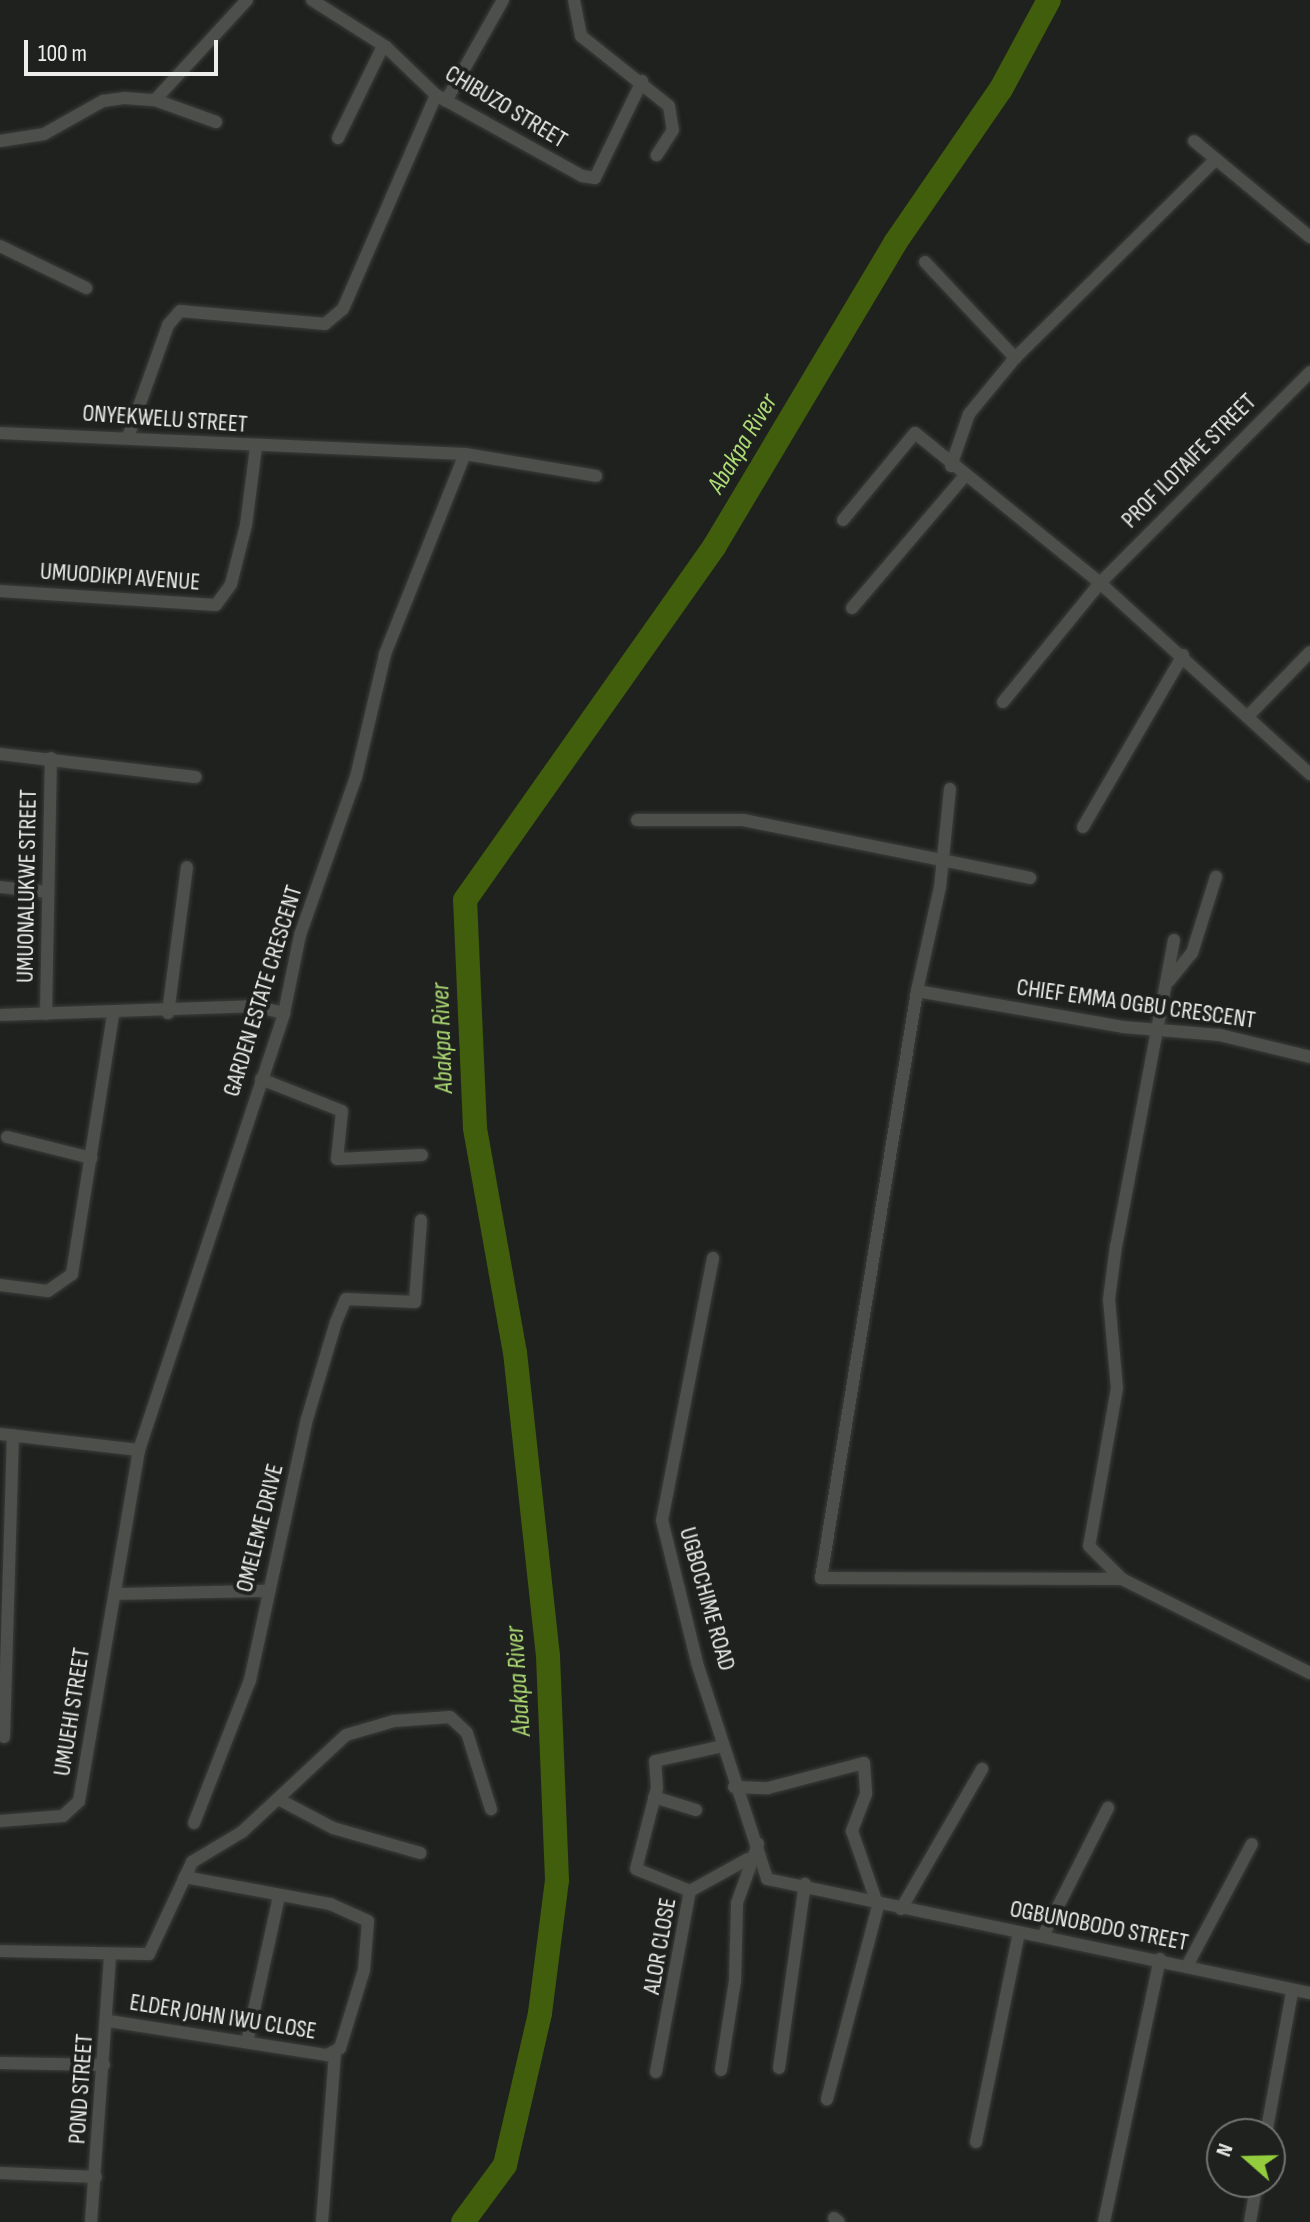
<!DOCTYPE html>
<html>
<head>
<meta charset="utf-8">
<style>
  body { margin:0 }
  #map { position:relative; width:1310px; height:2222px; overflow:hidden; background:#1f211e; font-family:"Sofia Sans Condensed",sans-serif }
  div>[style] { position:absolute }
  .river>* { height:24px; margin:-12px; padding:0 12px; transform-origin:12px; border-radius:12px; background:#405e0b }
  .roads { filter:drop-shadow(0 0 2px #3b3d3a) drop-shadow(0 0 2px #3b3d3a) }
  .street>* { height:12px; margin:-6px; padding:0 6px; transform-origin:6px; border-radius:6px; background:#4d4f4b }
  span { translate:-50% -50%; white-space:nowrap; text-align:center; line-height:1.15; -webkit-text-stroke:8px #1f211e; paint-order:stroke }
  .street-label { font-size:24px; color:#edeeec }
  .water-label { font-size:26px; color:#addc74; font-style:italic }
  .north { position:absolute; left:1206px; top:2118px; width:80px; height:80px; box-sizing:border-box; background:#1f211e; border:2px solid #717370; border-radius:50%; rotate:290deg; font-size:22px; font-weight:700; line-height:32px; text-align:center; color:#edeeec }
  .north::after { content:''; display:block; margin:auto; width:28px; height:36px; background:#93cc3d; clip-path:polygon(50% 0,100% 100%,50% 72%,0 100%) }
  .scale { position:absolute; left:24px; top:40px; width:194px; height:36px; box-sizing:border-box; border:4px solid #edeeec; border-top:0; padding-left:10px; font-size:24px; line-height:28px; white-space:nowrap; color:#edeeec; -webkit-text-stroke:6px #1f211e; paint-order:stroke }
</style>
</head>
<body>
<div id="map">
  <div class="river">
    <i style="left:463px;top:2222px;width:71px;rotate:-53.6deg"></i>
    <i style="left:505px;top:2165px;width:156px;rotate:-77deg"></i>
    <i style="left:540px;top:2013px;width:134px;rotate:-82.7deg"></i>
    <i style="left:557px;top:1880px;width:224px;rotate:-92.3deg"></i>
    <i style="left:548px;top:1656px;width:305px;rotate:-96.2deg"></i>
    <i style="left:515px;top:1353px;width:229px;rotate:-100.1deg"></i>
    <i style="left:475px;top:1128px;width:228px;rotate:-92.5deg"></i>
    <i style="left:465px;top:900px;width:432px;rotate:-54.8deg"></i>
    <i style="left:714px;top:547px;width:354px;rotate:-59.2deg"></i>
    <i style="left:895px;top:243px;width:187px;rotate:-55.5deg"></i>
    <i style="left:1001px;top:89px;width:101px;rotate:-61.7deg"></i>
  </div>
  <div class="roads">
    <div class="street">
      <i style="left:312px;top:0;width:88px;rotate:32.4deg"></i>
      <i style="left:386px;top:47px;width:69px;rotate:43.8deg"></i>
      <i style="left:436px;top:95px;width:167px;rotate:29deg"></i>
      <i style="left:582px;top:176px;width:13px;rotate:9deg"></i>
      <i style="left:595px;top:178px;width:108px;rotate:-64.1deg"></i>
      <i style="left:574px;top:0;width:37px;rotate:79deg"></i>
      <i style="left:581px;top:36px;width:112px;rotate:38.5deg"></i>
      <i style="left:669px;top:106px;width:24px;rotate:81deg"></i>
      <i style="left:673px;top:130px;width:30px;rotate:123deg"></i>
      <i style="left:155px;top:100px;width:136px;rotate:-47.4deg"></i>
      <i style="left:446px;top:101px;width:116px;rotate:-60.6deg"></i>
      <i style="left:338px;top:138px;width:102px;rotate:-63.9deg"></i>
      <i style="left:0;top:141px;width:45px;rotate:-9deg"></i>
      <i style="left:44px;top:134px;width:68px;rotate:-29.2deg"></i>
      <i style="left:103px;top:101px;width:21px;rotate:-8deg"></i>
      <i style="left:124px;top:98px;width:31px;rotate:4deg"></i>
      <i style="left:155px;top:100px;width:65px;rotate:19.8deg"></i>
      <i style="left:1194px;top:141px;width:151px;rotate:39.6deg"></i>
      <i style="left:0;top:246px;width:96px;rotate:26deg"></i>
      <i style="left:925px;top:262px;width:132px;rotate:46.8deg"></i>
      <i style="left:0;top:433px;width:465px;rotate:2.6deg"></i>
      <i style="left:465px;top:454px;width:133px;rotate:9.5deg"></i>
      <i style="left:128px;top:437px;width:119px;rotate:-70.3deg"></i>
      <i style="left:168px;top:325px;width:18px;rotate:-49deg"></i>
      <i style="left:180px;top:311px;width:146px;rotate:5.1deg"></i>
      <i style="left:325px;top:324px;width:23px;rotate:-40deg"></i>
      <i style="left:343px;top:309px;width:233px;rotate:-66.5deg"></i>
      <i style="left:951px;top:466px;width:55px;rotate:-70.9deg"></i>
      <i style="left:969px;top:414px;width:72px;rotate:-50.6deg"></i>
      <i style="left:1015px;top:358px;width:281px;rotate:-44.7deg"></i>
      <i style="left:843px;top:520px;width:113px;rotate:-50.4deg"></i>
      <i style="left:915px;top:433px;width:238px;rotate:39deg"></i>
      <i style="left:1100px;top:583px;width:284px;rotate:42.3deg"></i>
      <i style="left:0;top:591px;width:216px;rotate:3.7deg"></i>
      <i style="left:216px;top:605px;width:26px;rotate:-54deg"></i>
      <i style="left:231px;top:584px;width:61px;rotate:-75.7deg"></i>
      <i style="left:246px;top:525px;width:79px;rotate:-82.7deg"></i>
      <i style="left:852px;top:608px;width:172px;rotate:-49.5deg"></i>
      <i style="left:1003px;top:702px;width:154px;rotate:-50.8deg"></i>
      <i style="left:1100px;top:583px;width:298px;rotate:-45.1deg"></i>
      <i style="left:1250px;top:714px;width:86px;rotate:-45.9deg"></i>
      <i style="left:0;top:754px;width:197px;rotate:6.7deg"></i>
      <i style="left:950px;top:789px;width:99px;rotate:95.8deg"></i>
      <i style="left:940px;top:887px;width:107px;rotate:102.5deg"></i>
      <i style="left:917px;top:991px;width:209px;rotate:9.9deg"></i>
      <i style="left:1123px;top:1027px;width:97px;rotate:4.7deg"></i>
      <i style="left:1220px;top:1035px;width:93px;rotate:13.7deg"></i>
      <i style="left:637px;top:820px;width:106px"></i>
      <i style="left:743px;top:820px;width:293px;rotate:11.4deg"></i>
      <i style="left:1083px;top:827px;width:199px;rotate:-59.8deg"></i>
      <i style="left:0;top:887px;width:47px;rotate:6.1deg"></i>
      <i style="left:1174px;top:940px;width:311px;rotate:100.7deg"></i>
      <i style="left:1116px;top:1246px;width:53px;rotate:97.5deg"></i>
      <i style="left:1109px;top:1299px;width:89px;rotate:84.9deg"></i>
      <i style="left:1117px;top:1388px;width:160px;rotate:100deg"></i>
      <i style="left:1089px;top:1546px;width:47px;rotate:45deg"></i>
      <i style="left:1122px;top:1579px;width:210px;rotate:26.6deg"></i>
      <i style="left:1169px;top:981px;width:36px;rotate:-51deg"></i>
      <i style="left:1192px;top:953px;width:80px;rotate:-72.5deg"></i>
      <i style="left:917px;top:991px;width:595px;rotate:99.29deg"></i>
      <i style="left:821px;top:1578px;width:301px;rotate:0.2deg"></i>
      <i style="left:168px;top:1013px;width:147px;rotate:-82.6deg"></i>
      <i style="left:46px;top:1014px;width:256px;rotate:-88.9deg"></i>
      <i style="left:0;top:1015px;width:252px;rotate:-2deg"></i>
      <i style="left:252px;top:1006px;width:33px;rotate:12deg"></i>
      <i style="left:261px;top:1079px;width:87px;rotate:21.6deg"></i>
      <i style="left:342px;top:1111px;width:48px;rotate:95.9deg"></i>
      <i style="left:337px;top:1159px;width:85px;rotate:-2.7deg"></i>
      <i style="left:7px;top:1137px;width:87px;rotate:14deg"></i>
      <i style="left:713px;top:1258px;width:267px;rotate:101deg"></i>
      <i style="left:662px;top:1520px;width:147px;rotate:76.2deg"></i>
      <i style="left:697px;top:1663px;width:227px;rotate:72deg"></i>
      <i style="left:767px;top:1879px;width:555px;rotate:11.86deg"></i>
      <i style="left:0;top:1285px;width:48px;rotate:7.1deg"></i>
      <i style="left:48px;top:1291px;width:29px;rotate:-35deg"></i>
      <i style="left:72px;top:1274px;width:262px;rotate:-81deg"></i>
      <i style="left:0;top:1434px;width:140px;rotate:6.6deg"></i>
      <i style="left:117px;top:1594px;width:149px;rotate:-1.2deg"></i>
      <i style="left:4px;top:1737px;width:302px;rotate:-88.3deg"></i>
      <i style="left:734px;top:1787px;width:34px;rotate:2deg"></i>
      <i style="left:768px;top:1788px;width:99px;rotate:-14.6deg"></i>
      <i style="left:864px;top:1763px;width:31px;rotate:86deg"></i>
      <i style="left:866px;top:1794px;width:40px;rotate:111deg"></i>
      <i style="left:852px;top:1831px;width:79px;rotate:70.9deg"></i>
      <i style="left:878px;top:1906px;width:200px;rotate:104.8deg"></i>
      <i style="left:654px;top:1797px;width:44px;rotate:17.2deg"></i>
      <i style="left:280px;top:1800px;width:60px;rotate:27.8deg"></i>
      <i style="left:333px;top:1828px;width:91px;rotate:16deg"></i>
      <i style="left:0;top:1821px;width:63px;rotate:-4.5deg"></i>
      <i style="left:63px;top:1816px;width:22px;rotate:-43deg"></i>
      <i style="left:79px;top:1801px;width:356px;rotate:-80.3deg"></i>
      <i style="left:139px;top:1450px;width:460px;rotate:-71.6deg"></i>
      <i style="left:284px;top:1013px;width:80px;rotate:-78.4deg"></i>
      <i style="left:300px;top:935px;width:168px;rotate:-70.5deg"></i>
      <i style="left:356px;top:777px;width:126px;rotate:-76.7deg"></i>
      <i style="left:385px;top:654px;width:215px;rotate:-68.2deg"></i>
      <i style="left:194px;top:1823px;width:154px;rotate:-68.6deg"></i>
      <i style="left:250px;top:1680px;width:267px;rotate:-77.7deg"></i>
      <i style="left:307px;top:1419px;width:101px;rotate:-73.4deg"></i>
      <i style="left:336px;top:1322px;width:25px;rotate:-67deg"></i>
      <i style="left:346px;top:1299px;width:69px;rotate:2.5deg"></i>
      <i style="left:415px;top:1302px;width:82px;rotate:-85.8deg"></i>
      <i style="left:690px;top:1891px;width:58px;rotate:-157.8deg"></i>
      <i style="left:636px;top:1869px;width:84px;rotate:-75.5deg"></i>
      <i style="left:657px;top:1788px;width:27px;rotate:-94deg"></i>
      <i style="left:655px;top:1761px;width:70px;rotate:-12.4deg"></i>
      <i style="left:690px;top:1891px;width:66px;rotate:-28.9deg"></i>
      <i style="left:901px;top:1909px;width:162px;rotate:-59.9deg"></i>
      <i style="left:1043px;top:1936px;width:144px;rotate:-63.1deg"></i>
      <i style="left:0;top:1951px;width:149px;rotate:1.2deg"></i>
      <i style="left:149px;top:1954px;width:102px;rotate:-64.9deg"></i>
      <i style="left:192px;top:1862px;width:58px;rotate:-31deg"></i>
      <i style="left:242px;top:1832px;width:142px;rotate:-43deg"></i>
      <i style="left:346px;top:1735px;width:50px;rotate:-16.3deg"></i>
      <i style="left:394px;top:1721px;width:56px;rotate:-4.1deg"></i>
      <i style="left:450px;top:1717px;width:23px;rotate:43deg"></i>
      <i style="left:467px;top:1733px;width:80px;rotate:72.5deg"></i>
      <i style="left:1187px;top:1966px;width:138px;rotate:-62deg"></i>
      <i style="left:109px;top:2021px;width:221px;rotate:8.9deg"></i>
      <i style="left:327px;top:2055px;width:15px;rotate:-28deg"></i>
      <i style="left:340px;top:2048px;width:82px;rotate:-72.9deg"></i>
      <i style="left:364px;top:1970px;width:49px;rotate:-85.3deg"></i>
      <i style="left:368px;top:1921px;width:42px;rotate:-155.9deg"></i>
      <i style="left:330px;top:1904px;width:148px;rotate:-169.5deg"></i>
      <i style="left:247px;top:2042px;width:149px;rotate:-77.6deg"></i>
      <i style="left:0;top:2063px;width:104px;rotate:1.1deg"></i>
      <i style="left:779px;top:2068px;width:186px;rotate:-82deg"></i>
      <i style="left:721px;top:2070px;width:90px;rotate:-81.1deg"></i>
      <i style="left:735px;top:1981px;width:78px;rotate:-88.5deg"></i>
      <i style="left:737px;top:1903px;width:63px;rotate:-70.4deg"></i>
      <i style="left:656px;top:2072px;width:184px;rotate:-79.4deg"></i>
      <i style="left:1266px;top:2134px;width:144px;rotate:-79.6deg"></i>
      <i style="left:976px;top:2142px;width:213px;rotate:-78.4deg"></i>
      <i style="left:0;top:2173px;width:96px;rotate:2.4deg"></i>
      <i style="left:834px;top:2218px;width:6px;rotate:39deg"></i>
      <i style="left:91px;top:2222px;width:264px;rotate:-85.9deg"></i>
      <i style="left:322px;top:2222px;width:169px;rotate:-85.6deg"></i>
      <i style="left:1104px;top:2222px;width:269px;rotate:-78deg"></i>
      <i style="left:1250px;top:2222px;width:41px;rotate:-80.1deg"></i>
    </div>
  </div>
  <div class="street-label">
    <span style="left:506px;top:107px;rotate:31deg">CHIBUZO STREET</span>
    <span style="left:165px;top:419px;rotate:4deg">ONYEKWELU STREET</span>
    <span style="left:1189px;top:461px;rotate:-45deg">PROF ILOTAIFE STREET</span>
    <span style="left:120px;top:577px;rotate:4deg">UMUODIKPI AVENUE</span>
    <span style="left:27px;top:886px;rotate:-89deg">UMUONALUKWE STREET</span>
    <span style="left:263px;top:991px;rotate:-73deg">GARDEN ESTATE CRESCENT</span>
    <span style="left:1136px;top:1004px;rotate:8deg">CHIEF EMMA OGBU CRESCENT</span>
    <span style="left:260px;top:1528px;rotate:-76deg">OMELEME DRIVE</span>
    <span style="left:707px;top:1599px;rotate:74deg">UGBOCHIME ROAD</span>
    <span style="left:72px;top:1712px;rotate:-81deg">UMUEHI STREET</span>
    <span style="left:1099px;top:1926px;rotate:11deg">OGBUNOBODO STREET</span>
    <span style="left:660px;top:1946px;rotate:-80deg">ALOR CLOSE</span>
    <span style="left:223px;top:2017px;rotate:9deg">ELDER JOHN IWU CLOSE</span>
    <span style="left:81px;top:2089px;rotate:-86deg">POND STREET</span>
  </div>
  <div class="water-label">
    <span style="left:743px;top:444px;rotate:-59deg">Abakpa River</span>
    <span style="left:443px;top:1038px;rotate:-92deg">Abakpa River</span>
    <span style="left:519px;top:1681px;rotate:-94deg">Abakpa River</span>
  </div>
  <div class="north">N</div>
  <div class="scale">100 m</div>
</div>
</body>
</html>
